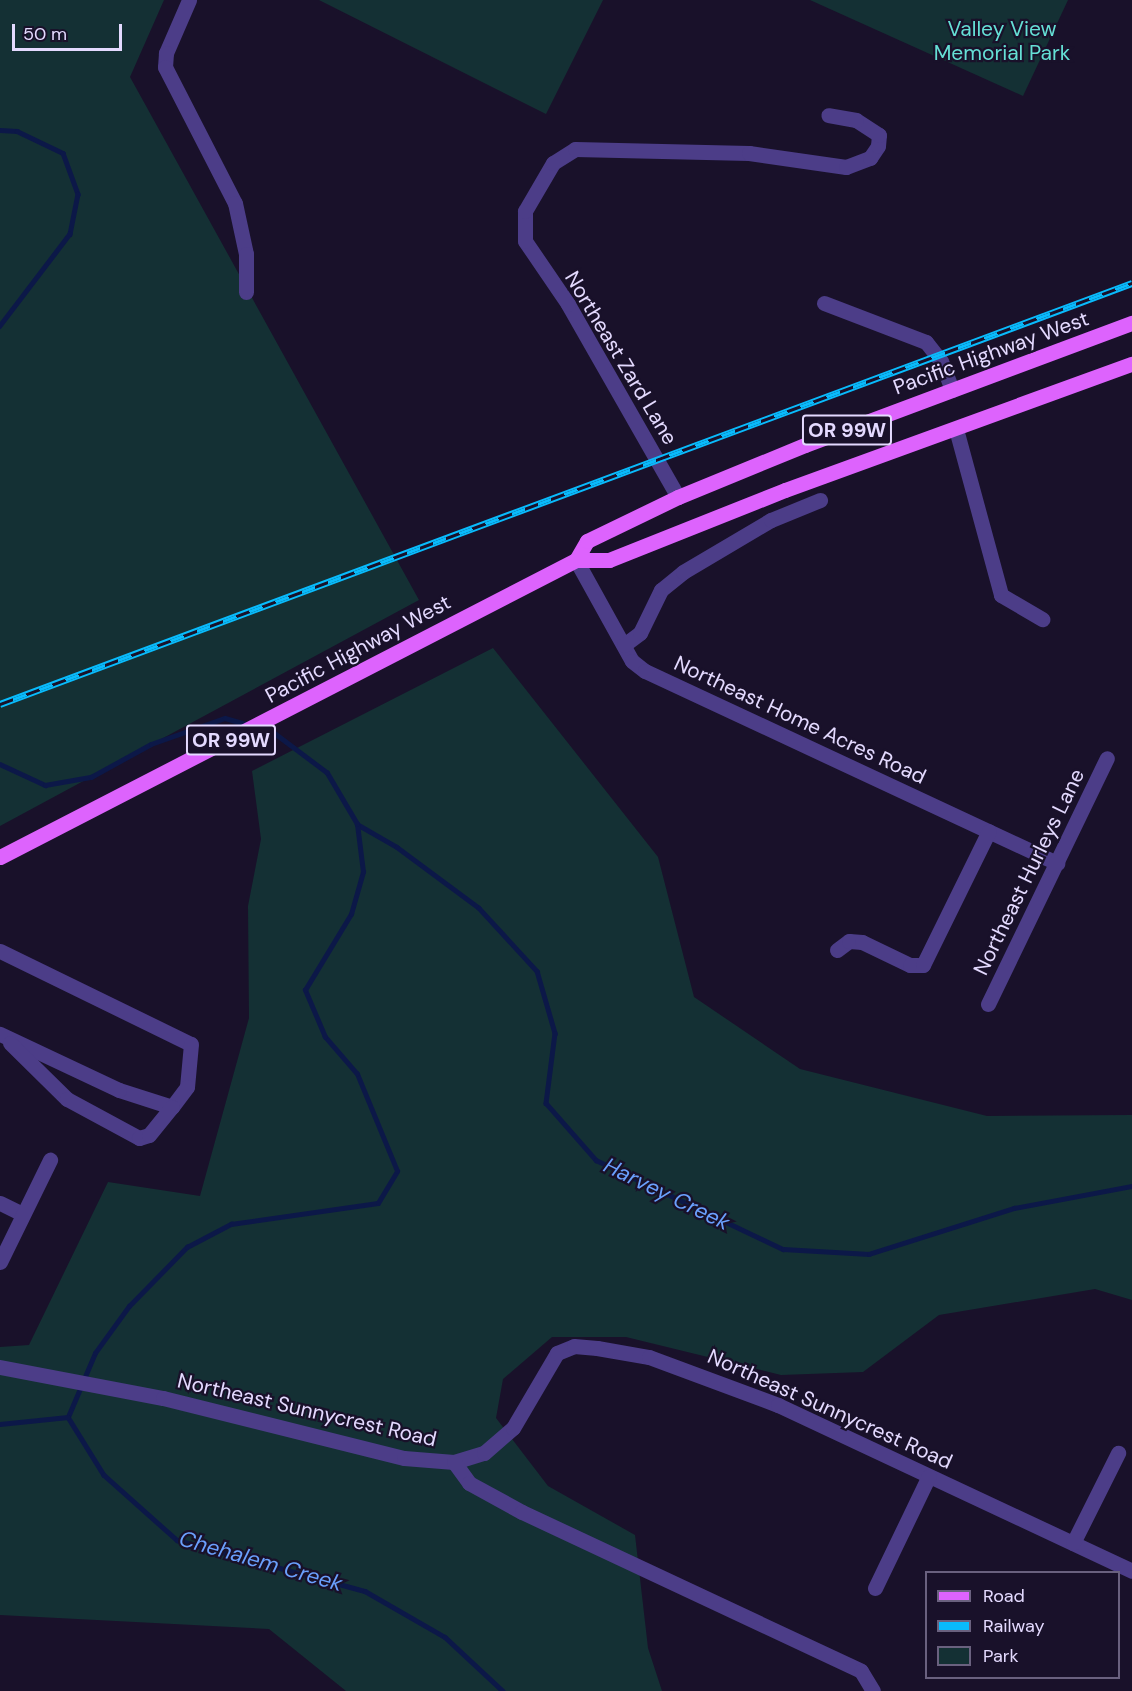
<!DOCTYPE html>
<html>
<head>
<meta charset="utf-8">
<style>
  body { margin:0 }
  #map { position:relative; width:1132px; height:1691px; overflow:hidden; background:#19112a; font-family:"DM Sans",sans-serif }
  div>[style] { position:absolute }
  .green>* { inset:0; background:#143034 }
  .stream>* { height:4.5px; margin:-2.25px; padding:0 2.25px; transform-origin:2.25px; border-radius:2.25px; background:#0c1848 }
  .minor>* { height:15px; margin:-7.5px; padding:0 7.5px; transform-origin:7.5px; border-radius:7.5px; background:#4c3d88 }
  .major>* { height:15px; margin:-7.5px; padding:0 7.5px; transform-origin:7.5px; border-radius:7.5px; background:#dd63fd }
  .rail>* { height:7px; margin-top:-3.5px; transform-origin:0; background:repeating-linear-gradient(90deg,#19112a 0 14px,#09bbfc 0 28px); box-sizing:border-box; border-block:2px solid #09bbfc }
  span { translate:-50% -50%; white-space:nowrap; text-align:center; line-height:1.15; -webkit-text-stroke:4.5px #19112a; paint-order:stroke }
  .shield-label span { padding:2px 4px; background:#19112a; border:2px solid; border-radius:4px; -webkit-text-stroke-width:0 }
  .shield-label { font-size:20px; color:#e4daff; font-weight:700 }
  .park-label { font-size:21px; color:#65dfd5 }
  .street-label { font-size:21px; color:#e4daff }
  .water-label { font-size:22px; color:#6aa0fd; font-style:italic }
  .legend { position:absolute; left:925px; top:1571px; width:195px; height:108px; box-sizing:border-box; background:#19112a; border:2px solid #6a617f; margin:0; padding:8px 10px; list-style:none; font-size:18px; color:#e4daff }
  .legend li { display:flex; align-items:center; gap:12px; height:30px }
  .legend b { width:30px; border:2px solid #6a617f }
  .scale { position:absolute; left:12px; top:24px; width:110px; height:27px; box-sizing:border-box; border:3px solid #e4daff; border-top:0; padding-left:8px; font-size:18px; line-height:21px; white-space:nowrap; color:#e4daff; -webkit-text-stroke:4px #19112a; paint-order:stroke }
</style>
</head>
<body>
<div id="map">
  <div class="green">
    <i style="clip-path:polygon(0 0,164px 0,130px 77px,419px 600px,0 826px)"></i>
    <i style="clip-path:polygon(319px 0,603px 0,546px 114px)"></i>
    <i style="clip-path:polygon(810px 0,1068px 0,1023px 96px)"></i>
    <i style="clip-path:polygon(493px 648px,658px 857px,694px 997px,800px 1069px,987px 1116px,1132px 1115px,1132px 1300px,1095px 1289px,939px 1315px,863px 1372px,781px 1375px,626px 1337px,552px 1337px,503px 1379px,496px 1418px,548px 1486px,635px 1535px,648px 1648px,662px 1691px,346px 1691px,269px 1629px,0 1615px,0 1347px,29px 1345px,108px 1182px,200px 1196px,249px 1018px,248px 906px,261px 839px,252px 771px)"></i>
  </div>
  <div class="stream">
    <i style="left:0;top:130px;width:17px;rotate:3deg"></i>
    <i style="left:17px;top:131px;width:51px;rotate:25.6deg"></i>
    <i style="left:63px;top:153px;width:44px;rotate:69.9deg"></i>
    <i style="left:78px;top:194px;width:41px;rotate:101.3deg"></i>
    <i style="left:70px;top:234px;width:116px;rotate:127.3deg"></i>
    <i style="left:0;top:764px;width:50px;rotate:25deg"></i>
    <i style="left:45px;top:785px;width:47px;rotate:-9.9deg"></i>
    <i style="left:91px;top:777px;width:68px;rotate:-28.8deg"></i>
    <i style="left:151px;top:744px;width:78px;rotate:-19.4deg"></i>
    <i style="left:225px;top:718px;width:25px;rotate:16deg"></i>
    <i style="left:357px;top:824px;width:46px;rotate:29.9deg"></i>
    <i style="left:397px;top:847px;width:102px;rotate:36.6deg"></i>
    <i style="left:479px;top:908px;width:86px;rotate:47.4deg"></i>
    <i style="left:537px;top:971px;width:65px;rotate:73.8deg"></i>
    <i style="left:555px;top:1033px;width:71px;rotate:97.3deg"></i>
    <i style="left:546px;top:1103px;width:76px;rotate:48.7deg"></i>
    <i style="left:596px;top:1160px;width:207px;rotate:25.5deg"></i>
    <i style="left:783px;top:1249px;width:86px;rotate:3.3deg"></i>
    <i style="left:869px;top:1254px;width:152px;rotate:-17.6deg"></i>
    <i style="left:1014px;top:1208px;width:120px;rotate:-10.6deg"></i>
    <i style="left:84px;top:1379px;width:28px;rotate:-67deg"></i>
    <i style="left:95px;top:1353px;width:58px;rotate:-54.1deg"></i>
    <i style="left:129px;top:1306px;width:83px;rotate:-45.5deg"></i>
    <i style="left:187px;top:1247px;width:50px;rotate:-27.6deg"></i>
    <i style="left:231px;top:1224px;width:148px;rotate:-8.1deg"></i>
    <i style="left:378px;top:1203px;width:37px;rotate:-59deg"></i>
    <i style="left:397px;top:1171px;width:105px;rotate:-112.4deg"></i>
    <i style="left:357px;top:1074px;width:49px;rotate:-130.9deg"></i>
    <i style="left:325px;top:1037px;width:51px;rotate:-113.1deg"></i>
    <i style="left:305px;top:990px;width:89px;rotate:-58.8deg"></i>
    <i style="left:351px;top:914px;width:44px;rotate:-74.1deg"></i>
    <i style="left:363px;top:872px;width:48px;rotate:-97.1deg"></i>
    <i style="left:357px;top:824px;width:59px;rotate:-120.5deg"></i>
    <i style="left:327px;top:773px;width:65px;rotate:-143.1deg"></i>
    <i style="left:275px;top:734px;width:17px;rotate:-163deg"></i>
    <i style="left:68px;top:1417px;width:34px;rotate:-67deg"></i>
    <i style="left:68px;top:1417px;width:68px;rotate:58.2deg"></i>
    <i style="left:104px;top:1475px;width:98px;rotate:41.7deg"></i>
    <i style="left:177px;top:1540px;width:195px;rotate:15.2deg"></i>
    <i style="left:365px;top:1591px;width:92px;rotate:29.9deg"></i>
    <i style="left:445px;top:1637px;width:79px;rotate:43deg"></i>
    <i style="left:0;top:1424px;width:68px;rotate:-5.9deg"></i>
  </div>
  <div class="minor">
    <i style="left:189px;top:0;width:58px;rotate:113.5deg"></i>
    <i style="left:166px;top:53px;width:14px;rotate:94deg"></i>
    <i style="left:165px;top:67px;width:153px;rotate:62.8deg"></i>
    <i style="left:235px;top:203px;width:52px;rotate:77.8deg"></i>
    <i style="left:246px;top:254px;width:38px;rotate:90deg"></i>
    <i style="left:824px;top:303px;width:109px;rotate:20.9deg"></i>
    <i style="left:926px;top:342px;width:24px;rotate:52deg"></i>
    <i style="left:941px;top:361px;width:31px;rotate:69deg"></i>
    <i style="left:956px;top:429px;width:172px;rotate:74.8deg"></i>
    <i style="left:1001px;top:595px;width:48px;rotate:30.3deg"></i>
    <i style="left:678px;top:497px;width:222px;rotate:-119.7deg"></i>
    <i style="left:568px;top:304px;width:76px;rotate:-124.3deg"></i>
    <i style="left:525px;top:241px;width:30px;rotate:-90deg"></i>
    <i style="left:525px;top:211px;width:56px;rotate:-59.7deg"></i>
    <i style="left:553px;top:163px;width:26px;rotate:-32deg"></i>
    <i style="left:575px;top:149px;width:174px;rotate:1.3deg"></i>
    <i style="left:749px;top:153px;width:98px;rotate:8.2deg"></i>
    <i style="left:846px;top:167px;width:26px;rotate:-21deg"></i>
    <i style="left:870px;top:158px;width:14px;rotate:-56deg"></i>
    <i style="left:878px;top:146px;width:11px;rotate:-85deg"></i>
    <i style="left:879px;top:135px;width:27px;rotate:-147deg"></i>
    <i style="left:856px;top:120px;width:28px;rotate:-170deg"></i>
    <i style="left:576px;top:560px;width:115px;rotate:61deg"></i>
    <i style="left:632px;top:661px;width:16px;rotate:38deg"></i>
    <i style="left:645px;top:671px;width:455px;rotate:25deg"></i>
    <i style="left:624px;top:645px;width:20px;rotate:-37deg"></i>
    <i style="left:640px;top:633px;width:48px;rotate:-64deg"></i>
    <i style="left:661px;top:590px;width:28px;rotate:-39deg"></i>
    <i style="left:683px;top:572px;width:102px;rotate:-30.6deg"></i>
    <i style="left:771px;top:520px;width:53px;rotate:-22.2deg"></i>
    <i style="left:837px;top:950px;width:15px;rotate:-37deg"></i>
    <i style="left:849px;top:941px;width:13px;rotate:4deg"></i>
    <i style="left:862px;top:942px;width:53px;rotate:25.6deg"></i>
    <i style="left:910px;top:965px;width:13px"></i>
    <i style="left:923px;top:965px;width:149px;rotate:-63.8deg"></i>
    <i style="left:0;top:951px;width:212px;rotate:26deg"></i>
    <i style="left:191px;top:1044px;width:43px;rotate:95.3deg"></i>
    <i style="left:187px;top:1087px;width:25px;rotate:127deg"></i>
    <i style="left:172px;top:1107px;width:56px;rotate:-162.2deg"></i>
    <i style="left:119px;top:1090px;width:132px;rotate:-154.8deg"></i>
    <i style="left:988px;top:1004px;width:273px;rotate:-64.2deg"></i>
    <i style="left:10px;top:1043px;width:80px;rotate:44.5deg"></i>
    <i style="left:67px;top:1099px;width:82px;rotate:28.4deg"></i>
    <i style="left:139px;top:1138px;width:10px;rotate:-17deg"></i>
    <i style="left:149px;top:1135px;width:36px;rotate:-51deg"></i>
    <i style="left:0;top:1203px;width:25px;rotate:26deg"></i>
    <i style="left:0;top:1262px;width:114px;rotate:-63.9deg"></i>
    <i style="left:0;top:1367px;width:166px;rotate:10.8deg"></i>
    <i style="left:163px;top:1398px;width:248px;rotate:14deg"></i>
    <i style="left:404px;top:1458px;width:50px;rotate:4.6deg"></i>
    <i style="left:454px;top:1462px;width:31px;rotate:-17deg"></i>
    <i style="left:484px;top:1453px;width:38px;rotate:-41deg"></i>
    <i style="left:513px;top:1428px;width:87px;rotate:-59.6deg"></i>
    <i style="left:557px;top:1353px;width:18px;rotate:-22deg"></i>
    <i style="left:574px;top:1346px;width:23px;rotate:5deg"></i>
    <i style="left:597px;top:1348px;width:53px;rotate:9.8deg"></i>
    <i style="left:649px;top:1357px;width:138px;rotate:20.4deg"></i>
    <i style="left:778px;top:1405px;width:391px;rotate:25.1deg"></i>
    <i style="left:454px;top:1462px;width:26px;rotate:54deg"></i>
    <i style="left:469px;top:1483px;width:60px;rotate:28.7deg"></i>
    <i style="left:522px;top:1512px;width:374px;rotate:25.1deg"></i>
    <i style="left:861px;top:1671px;width:23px;rotate:59deg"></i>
    <i style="left:1073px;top:1543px;width:101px;rotate:-63.4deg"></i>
    <i style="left:875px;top:1588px;width:124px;rotate:-64.3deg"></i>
  </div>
  <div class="major">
    <i style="left:576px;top:560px;width:22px;rotate:-60deg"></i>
    <i style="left:587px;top:541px;width:101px;rotate:-25.8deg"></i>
    <i style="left:678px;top:497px;width:137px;rotate:-22.3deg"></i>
    <i style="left:805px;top:445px;width:349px;rotate:-20.5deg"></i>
    <i style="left:0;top:857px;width:648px;rotate:-27.28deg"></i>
    <i style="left:576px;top:560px;width:33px"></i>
    <i style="left:609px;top:560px;width:189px;rotate:-21.7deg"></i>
    <i style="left:785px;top:490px;width:369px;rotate:-20deg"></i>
  </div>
  <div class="rail">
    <i style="left:0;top:704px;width:1208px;rotate:-20.4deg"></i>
  </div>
  <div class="shield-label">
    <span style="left:847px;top:430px">OR 99W</span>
    <span style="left:231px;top:740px">OR 99W</span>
  </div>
  <div class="park-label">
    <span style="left:1002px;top:41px">Valley View<br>Memorial Park</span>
  </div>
  <div class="street-label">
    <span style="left:991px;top:353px;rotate:-20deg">Pacific Highway West</span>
    <span style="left:621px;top:358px;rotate:59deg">Northeast Zard Lane</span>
    <span style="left:358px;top:649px;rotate:-28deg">Pacific Highway West</span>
    <span style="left:800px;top:720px;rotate:25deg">Northeast Home Acres Road</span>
    <span style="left:1029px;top:872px;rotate:-64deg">Northeast Hurleys Lane</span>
    <span style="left:830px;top:1409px;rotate:24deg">Northeast Sunnycrest Road</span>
    <span style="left:307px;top:1410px;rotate:13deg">Northeast Sunnycrest Road</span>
  </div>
  <div class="water-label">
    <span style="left:667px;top:1194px;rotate:26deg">Harvey Creek</span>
    <span style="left:261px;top:1561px;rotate:16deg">Chehalem Creek</span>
  </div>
  <ul class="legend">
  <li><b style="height:8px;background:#dd63fd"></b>Road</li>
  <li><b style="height:8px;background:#09bbfc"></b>Railway</li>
  <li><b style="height:16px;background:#143034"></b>Park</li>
  </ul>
  <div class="scale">50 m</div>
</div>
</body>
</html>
